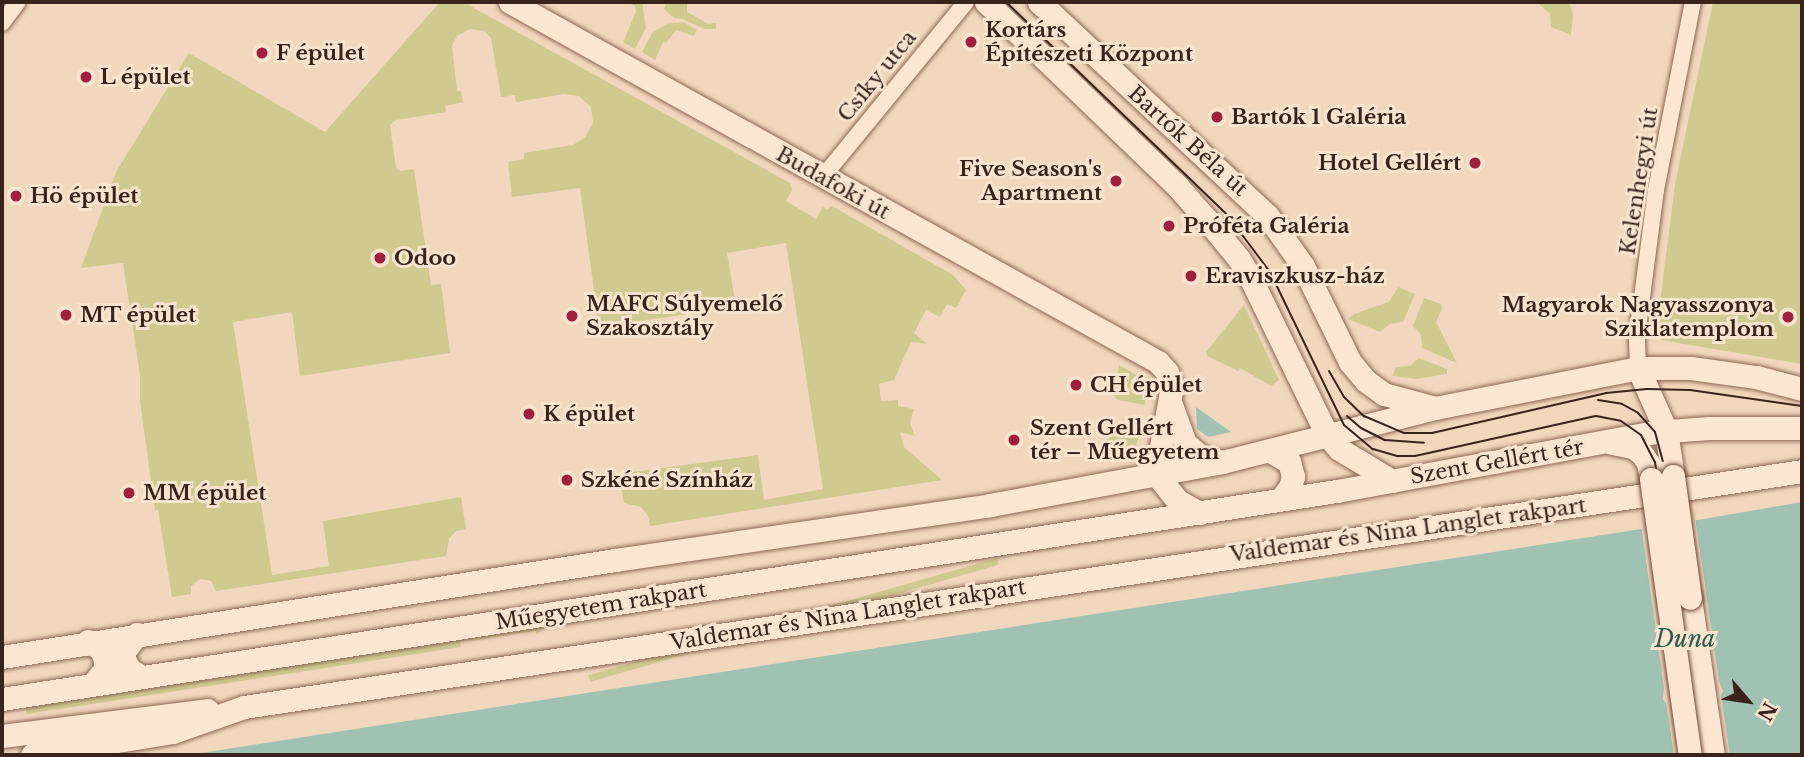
<!DOCTYPE html>
<html>
<head>
<meta charset="utf-8">
<style>
  body { margin:0 }
  #map { position:relative; width:1804px; height:757px; overflow:hidden; background:#f1d7be; font-family:"Libre Baskerville",serif }
  div>[style] { position:absolute }
  .green>* { inset:0; background:#d0ca91; transform-origin:0 0 }
  .water>* { inset:0; background:#a1c2b2 }
  .pier>* { inset:0; background:#f1d7be }
  .roads { filter:drop-shadow(0 0 2px #8b6655) drop-shadow(0 0 2px #8b6655) }
  .street>* { height:16px; margin:-8px; padding:0 8px; transform-origin:8px; border-radius:8px; background:#fce6d1 }
  .secondary>* { height:23px; margin:-11.5px; padding:0 11.5px; transform-origin:11.5px; border-radius:11.5px; background:#fce6d1 }
  .tram>* { height:2px; margin:-1px; padding:0 1px; transform-origin:1px; border-radius:1px; background:#39231b }
  .bridges { filter:drop-shadow(0 0 2px #6d4738) drop-shadow(0 0 2px #6d4738) }
  .secondary-bridge>* { height:23px; margin:-11.5px; padding:0 11.5px; transform-origin:11.5px; border-radius:11.5px; background:#fce6d1 }
  .dots>* { width:19px; height:19px; translate:-50% -50%; box-sizing:border-box; border:4px solid #f8e3ce; border-radius:50% }
  span { translate:-50% -50%; white-space:nowrap; text-align:center; line-height:1.15; -webkit-text-stroke:6px #f8e3ce; paint-order:stroke }
  .poi-label { font-size:21px; color:#39231b; font-weight:700 }
  .left { translate:0 -50%; text-align:left }
  .right { translate:-100% -50%; text-align:right }
  .street-label { font-size:21px; color:#39231b }
  .water-label { font-size:23px; color:#295a4c; font-style:italic }
  .frame { position:absolute; inset:0; border:4px solid #39231b; pointer-events:none }
  .north { position:absolute; left:1713px; top:666px; width:70px; height:70px; -webkit-text-stroke:5px #f8e3ce; paint-order:stroke; rotate:119deg; font-size:19px; font-weight:700; line-height:28px; text-align:center; color:#39231b }
  .north::after { content:''; display:block; margin:auto; width:24px; height:32px; background:#39231b; clip-path:polygon(50% 0,100% 100%,50% 72%,0 100%) }
</style>
</head>
<body>
<div id="map">
  <div class="green">
    <i style="clip-path:polygon(440px 2px,463px 2px,790px 183px,792px 190px,786px 201px,816px 219px,823px 207px,827px 209px,832px 206px,953px 275px,966px 290px,956px 308px,947px 304px,940px 317px,926px 310px,914px 333px,927px 344px,911px 342px,894px 380px,879px 384px,881px 401px,898px 400px,898px 406px,914px 409px,910px 423px,915px 436px,900px 432px,904px 447px,942px 480px,650px 526px,648px 516px,641px 507px,624px 503px,619px 474px,758px 455px,764px 500px,823px 489px,786px 243px,727px 253px,736px 307px,599px 327px,580px 188px,512px 197px,508px 162px,524px 159px,524px 153px,573px 145px,585px 137px,593px 123px,591px 107px,579px 96px,564px 94px,516px 102px,515px 95px,501px 97px,491px 38px,484px 31px,470px 29px,457px 36px,452px 46px,457px 91px,461px 91px,463px 102px,445px 106px,446px 112px,396px 120px,390px 125px,396px 168px,400px 171px,414px 169px,431px 285px,441px 284px,450px 353px,300px 376px,292px 312px,233px 322px,272px 575px,329px 566px,323px 521px,461px 497px,466px 529px,456px 531px,449px 539px,446px 556px,216px 591px,211px 581px,200px 579px,191px 586px,191px 594px,172px 597px,158px 510px,155px 510px,140px 401px,140px 375px,123px 263px,81px 268px,116px 172px,189px 53px,325px 132px)"></i>
    <i style="clip-path:polygon(627px 2px,642px 2px,646px 28px,635px 49px,623px 42px,636px 12px,635px 6px)"></i>
    <i style="clip-path:polygon(667px 2px,687px 2px,687px 12px,708px 24px,716px 23px,716px 29px,704px 29px,683px 19px,674px 18px,664px 9px)"></i>
    <i style="clip-path:polygon(1537px 2px,1569px 2px,1573px 14px,1571px 35px,1551px 27px,1550px 14px)"></i>
    <i style="clip-path:polygon(1713px 2px,1802px 2px,1802px 364px,1661px 340px,1657px 326px,1675px 184px)"></i>
    <i style="clip-path:polygon(683px 22px,697px 30px,694px 36px,676px 30px,666px 43px,663px 42px,655px 60px,642px 52px,652px 33px,667px 24px)"></i>
    <i style="clip-path:polygon(1398px 287px,1415px 294px,1403px 322px,1390px 324px,1380px 332px,1348px 319px,1354px 314px,1389px 302px)"></i>
    <i style="clip-path:polygon(1424px 298px,1441px 304px,1442px 309px,1436px 322px,1457px 363px,1422px 348px,1421px 335px,1413px 326px)"></i>
    <i style="clip-path:polygon(1244px 305px,1279px 380px,1271px 386px,1240px 368px,1238px 371px,1207px 356px,1206px 352px)"></i>
    <i style="clip-path:polygon(1419px 358px,1447px 369px,1447px 374px,1416px 379px,1392px 376px,1396px 367px,1410px 366px)"></i>
    <i style="clip-path:polygon(1119px 365px,1147px 381px,1145px 405px,1118px 400px,1114px 396px)"></i>
    <i style="clip-path:polygon(1114px 422px,1141px 427px,1135px 451px,1105px 456px,1109px 425px)"></i>
    <i style="left:997px;top:558px;width:7px;height:425px;rotate:74deg"></i>
    <i style="clip-path:polygon(544px 627px,537px 635px,535px 631px,460px 642px,461px 647px,27px 714px,25px 707px)"></i>
  </div>
  <div class="water">
    <i style="clip-path:polygon(1196px 407px,1231px 432px,1208px 437px,1197px 429px)"></i>
    <i style="clip-path:polygon(1802px 502px,1802px 755px,188px 755px,1686px 522px)"></i>
  </div>
  <div class="pier">
    <i style="clip-path:polygon(1695px 517px,1719px 681px,1723px 691px,1721px 695px,1730px 755px,1674px 755px,1666px 703px,1663px 699px,1664px 688px,1641px 525px)"></i>
  </div>
  <div class="roads">
    <div class="street">
      <i style="left:2px;top:23px;width:26px;rotate:-53deg"></i>
      <i style="left:822px;top:178px;width:227px;rotate:-50.7deg"></i>
      <i style="left:1638px;top:368px;width:32px;rotate:-92deg"></i>
      <i style="left:1637px;top:336px;width:147px;rotate:-82.6deg"></i>
      <i style="left:1656px;top:190px;width:192px;rotate:-78.9deg"></i>
    </div>
    <div class="secondary">
      <i style="left:510px;top:2px;width:741px;rotate:29.05deg"></i>
      <i style="left:1158px;top:362px;width:13px;rotate:48deg"></i>
      <i style="left:1167px;top:372px;width:15px;rotate:70deg"></i>
      <i style="left:1172px;top:386px;width:89px;rotate:100.3deg"></i>
      <i style="left:1156px;top:474px;width:35px;rotate:51deg"></i>
      <i style="left:1178px;top:501px;width:25px;rotate:29deg"></i>
      <i style="left:986px;top:2px;width:267px;rotate:43.9deg"></i>
      <i style="left:1178px;top:187px;width:44px;rotate:48.7deg"></i>
      <i style="left:1207px;top:220px;width:50px;rotate:50.6deg"></i>
      <i style="left:1239px;top:259px;width:21px;rotate:59deg"></i>
      <i style="left:1250px;top:277px;width:176px;rotate:64deg"></i>
      <i style="left:1327px;top:435px;width:18px;rotate:49deg"></i>
      <i style="left:1339px;top:449px;width:62px;rotate:31.1deg"></i>
      <i style="left:1039px;top:2px;width:312px;rotate:43.1deg"></i>
      <i style="left:1267px;top:215px;width:62px;rotate:54.8deg"></i>
      <i style="left:1303px;top:266px;width:107px;rotate:63.9deg"></i>
      <i style="left:1350px;top:362px;width:25px;rotate:50deg"></i>
      <i style="left:1366px;top:381px;width:22px;rotate:36deg"></i>
      <i style="left:1384px;top:394px;width:50px;rotate:15.2deg"></i>
      <i style="left:1638px;top:368px;width:69px;rotate:66deg"></i>
      <i style="left:1666px;top:431px;width:46px;rotate:81.2deg"></i>
      <i style="left:1170px;top:402px;width:44px;rotate:69.9deg"></i>
      <i style="left:1185px;top:443px;width:21px;rotate:41deg"></i>
      <i style="left:1201px;top:457px;width:22px;rotate:13deg"></i>
      <i style="left:1612px;top:443px;width:21px;rotate:11deg"></i>
      <i style="left:1633px;top:447px;width:11px;rotate:38deg"></i>
      <i style="left:1642px;top:454px;width:11px;rotate:56deg"></i>
      <i style="left:1648px;top:463px;width:16px;rotate:79deg"></i>
      <i style="left:1272px;top:452px;width:20px;rotate:30deg"></i>
      <i style="left:1289px;top:462px;width:15px;rotate:74deg"></i>
      <i style="left:1293px;top:476px;width:11px;rotate:105deg"></i>
      <i style="left:1290px;top:487px;width:15px;rotate:127deg"></i>
      <i style="left:1690px;top:598px;width:159px;rotate:81.7deg"></i>
      <i style="left:137px;top:634px;width:21px;rotate:127deg"></i>
      <i style="left:124px;top:651px;width:8px;rotate:90deg"></i>
      <i style="left:124px;top:659px;width:11px;rotate:63deg"></i>
      <i style="left:129px;top:669px;width:15px;rotate:32deg"></i>
      <i style="left:88px;top:641px;width:15px;rotate:32deg"></i>
      <i style="left:101px;top:649px;width:12px;rotate:70deg"></i>
      <i style="left:105px;top:660px;width:9px;rotate:90deg"></i>
      <i style="left:105px;top:669px;width:19px;rotate:129deg"></i>
      <i style="left:2px;top:657px;width:621px;rotate:-8.99deg"></i>
      <i style="left:615px;top:560px;width:379px;rotate:-8.3deg"></i>
      <i style="left:990px;top:505px;width:236px;rotate:-10.5deg"></i>
      <i style="left:1222px;top:462px;width:220px;rotate:-14.2deg"></i>
      <i style="left:1435px;top:408px;width:207px;rotate:-11.1deg"></i>
      <i style="left:1638px;top:368px;width:53px"></i>
      <i style="left:1691px;top:368px;width:66px;rotate:7.9deg"></i>
      <i style="left:1756px;top:377px;width:48px;rotate:14.6deg"></i>
      <i style="left:2px;top:699px;width:1351px;rotate:-8.86deg"></i>
      <i style="left:1337px;top:491px;width:323px;rotate:-10.5deg"></i>
      <i style="left:1655px;top:432px;width:54px;rotate:-4.2deg"></i>
      <i style="left:1709px;top:428px;width:93px"></i>
      <i style="left:2px;top:736px;width:207px;rotate:-7.2deg"></i>
      <i style="left:32px;top:755px;width:143px;rotate:-9.3deg"></i>
      <i style="left:173px;top:732px;width:75px;rotate:-19.4deg"></i>
      <i style="left:244px;top:707px;width:1576px;rotate:-8.61deg"></i>
    </div>
  </div>
  <div class="tram">
    <i style="left:1006px;top:2px;width:308px;rotate:43.9deg"></i>
    <i style="left:1228px;top:216px;width:70px;rotate:53.1deg"></i>
    <i style="left:1270px;top:272px;width:170px;rotate:64.2deg"></i>
    <i style="left:1344px;top:425px;width:38px;rotate:40deg"></i>
    <i style="left:1373px;top:449px;width:26px;rotate:16deg"></i>
    <i style="left:1398px;top:456px;width:17px"></i>
    <i style="left:1415px;top:456px;width:185px;rotate:-12.5deg"></i>
    <i style="left:1596px;top:416px;width:25px;rotate:11deg"></i>
    <i style="left:1621px;top:421px;width:24px;rotate:35deg"></i>
    <i style="left:1641px;top:435px;width:30px;rotate:63deg"></i>
    <i style="left:1655px;top:462px;width:296px;rotate:81.7deg"></i>
    <i style="left:1329px;top:371px;width:30px;rotate:60deg"></i>
    <i style="left:1344px;top:397px;width:28px;rotate:44deg"></i>
    <i style="left:1364px;top:416px;width:43px;rotate:23deg"></i>
    <i style="left:1404px;top:433px;width:28px"></i>
    <i style="left:1432px;top:433px;width:179px;rotate:-12.9deg"></i>
    <i style="left:1606px;top:393px;width:41px;rotate:-5.6deg"></i>
    <i style="left:1647px;top:389px;width:43px;rotate:1.3deg"></i>
    <i style="left:1690px;top:390px;width:113px;rotate:8.1deg"></i>
    <i style="left:1598px;top:400px;width:24px;rotate:9deg"></i>
    <i style="left:1622px;top:404px;width:18px;rotate:29deg"></i>
    <i style="left:1638px;top:413px;width:25px;rotate:48deg"></i>
    <i style="left:1655px;top:432px;width:30px;rotate:75deg"></i>
    <i style="left:1347px;top:416px;width:18px;rotate:41deg"></i>
    <i style="left:1361px;top:428px;width:27px;rotate:27deg"></i>
    <i style="left:1385px;top:440px;width:39px;rotate:4deg"></i>
  </div>
  <div class="bridges">
    <div class="secondary-bridge">
      <i style="left:1673px;top:476px;width:123px;rotate:82.1deg"></i>
      <i style="left:1651px;top:479px;width:279px;rotate:82deg"></i>
    </div>
  </div>
  <div class="dots">
    <i style="left:971px;top:42px;background:#9f203c"></i>
    <i style="left:262px;top:53px;background:#9f203c"></i>
    <i style="left:86px;top:77px;background:#9f203c"></i>
    <i style="left:1217px;top:117px;background:#9f203c"></i>
    <i style="left:1475px;top:163px;background:#9f203c"></i>
    <i style="left:1116px;top:181px;background:#9f203c"></i>
    <i style="left:16px;top:196px;background:#9f203c"></i>
    <i style="left:1169px;top:226px;background:#9f203c"></i>
    <i style="left:380px;top:258px;background:#9f203c"></i>
    <i style="left:1191px;top:276px;background:#9f203c"></i>
    <i style="left:66px;top:315px;background:#9f203c"></i>
    <i style="left:572px;top:316px;background:#9f203c"></i>
    <i style="left:1788px;top:317px;background:#9f203c"></i>
    <i style="left:1076px;top:385px;background:#9f203c"></i>
    <i style="left:529px;top:414px;background:#9f203c"></i>
    <i style="left:1014px;top:440px;background:#9f203c"></i>
    <i style="left:567px;top:480px;background:#9f203c"></i>
    <i style="left:129px;top:493px;background:#9f203c"></i>
  </div>
  <div class="poi-label">
    <span class="left" style="left:985px;top:42px">Kortárs<br>Építészeti Központ</span>
    <span class="left" style="left:276px;top:53px">F épület</span>
    <span class="left" style="left:100px;top:77px">L épület</span>
    <span class="left" style="left:1231px;top:117px">Bartók 1 Galéria</span>
    <span class="right" style="left:1461px;top:163px">Hotel Gellért</span>
    <span class="right" style="left:1102px;top:181px">Five Season's<br>Apartment</span>
    <span class="left" style="left:30px;top:196px">Hö épület</span>
    <span class="left" style="left:1183px;top:226px">Próféta Galéria</span>
    <span class="left" style="left:394px;top:258px">Odoo</span>
    <span class="left" style="left:1205px;top:276px">Eraviszkusz-ház</span>
    <span class="left" style="left:586px;top:316px">MAFC Súlyemelő<br>Szakosztály</span>
    <span class="right" style="left:1774px;top:317px">Magyarok Nagyasszonya<br>Sziklatemplom</span>
    <span class="left" style="left:80px;top:315px">MT épület</span>
    <span class="left" style="left:1090px;top:385px">CH épület</span>
    <span class="left" style="left:543px;top:414px">K épület</span>
    <span class="left" style="left:1030px;top:440px">Szent Gellért<br>tér – Műegyetem</span>
    <span class="left" style="left:581px;top:480px">Szkéné Színház</span>
    <span class="left" style="left:143px;top:493px">MM épület</span>
  </div>
  <div class="street-label">
    <span style="left:877px;top:76px;rotate:-51deg">Csíky utca</span>
    <span style="left:1188px;top:141px;rotate:42deg">Bartók Béla út</span>
    <span style="left:1639px;top:181px;rotate:-81deg">Kelenhegyi út</span>
    <span style="left:833px;top:183px;rotate:29deg">Budafoki út</span>
    <span style="left:1497px;top:462px;rotate:-10deg">Szent Gellért tér</span>
    <span style="left:1408px;top:530px;rotate:-8deg">Valdemar és Nina Langlet rakpart</span>
    <span style="left:601px;top:606px;rotate:-9deg">Műegyetem rakpart</span>
    <span style="left:848px;top:615px;rotate:-9deg">Valdemar és Nina Langlet rakpart</span>
  </div>
  <div class="water-label">
    <span style="left:1685px;top:639px">Duna</span>
  </div>
  <div class="frame"></div>
  <div class="north">N</div>
</div>
</body>
</html>
